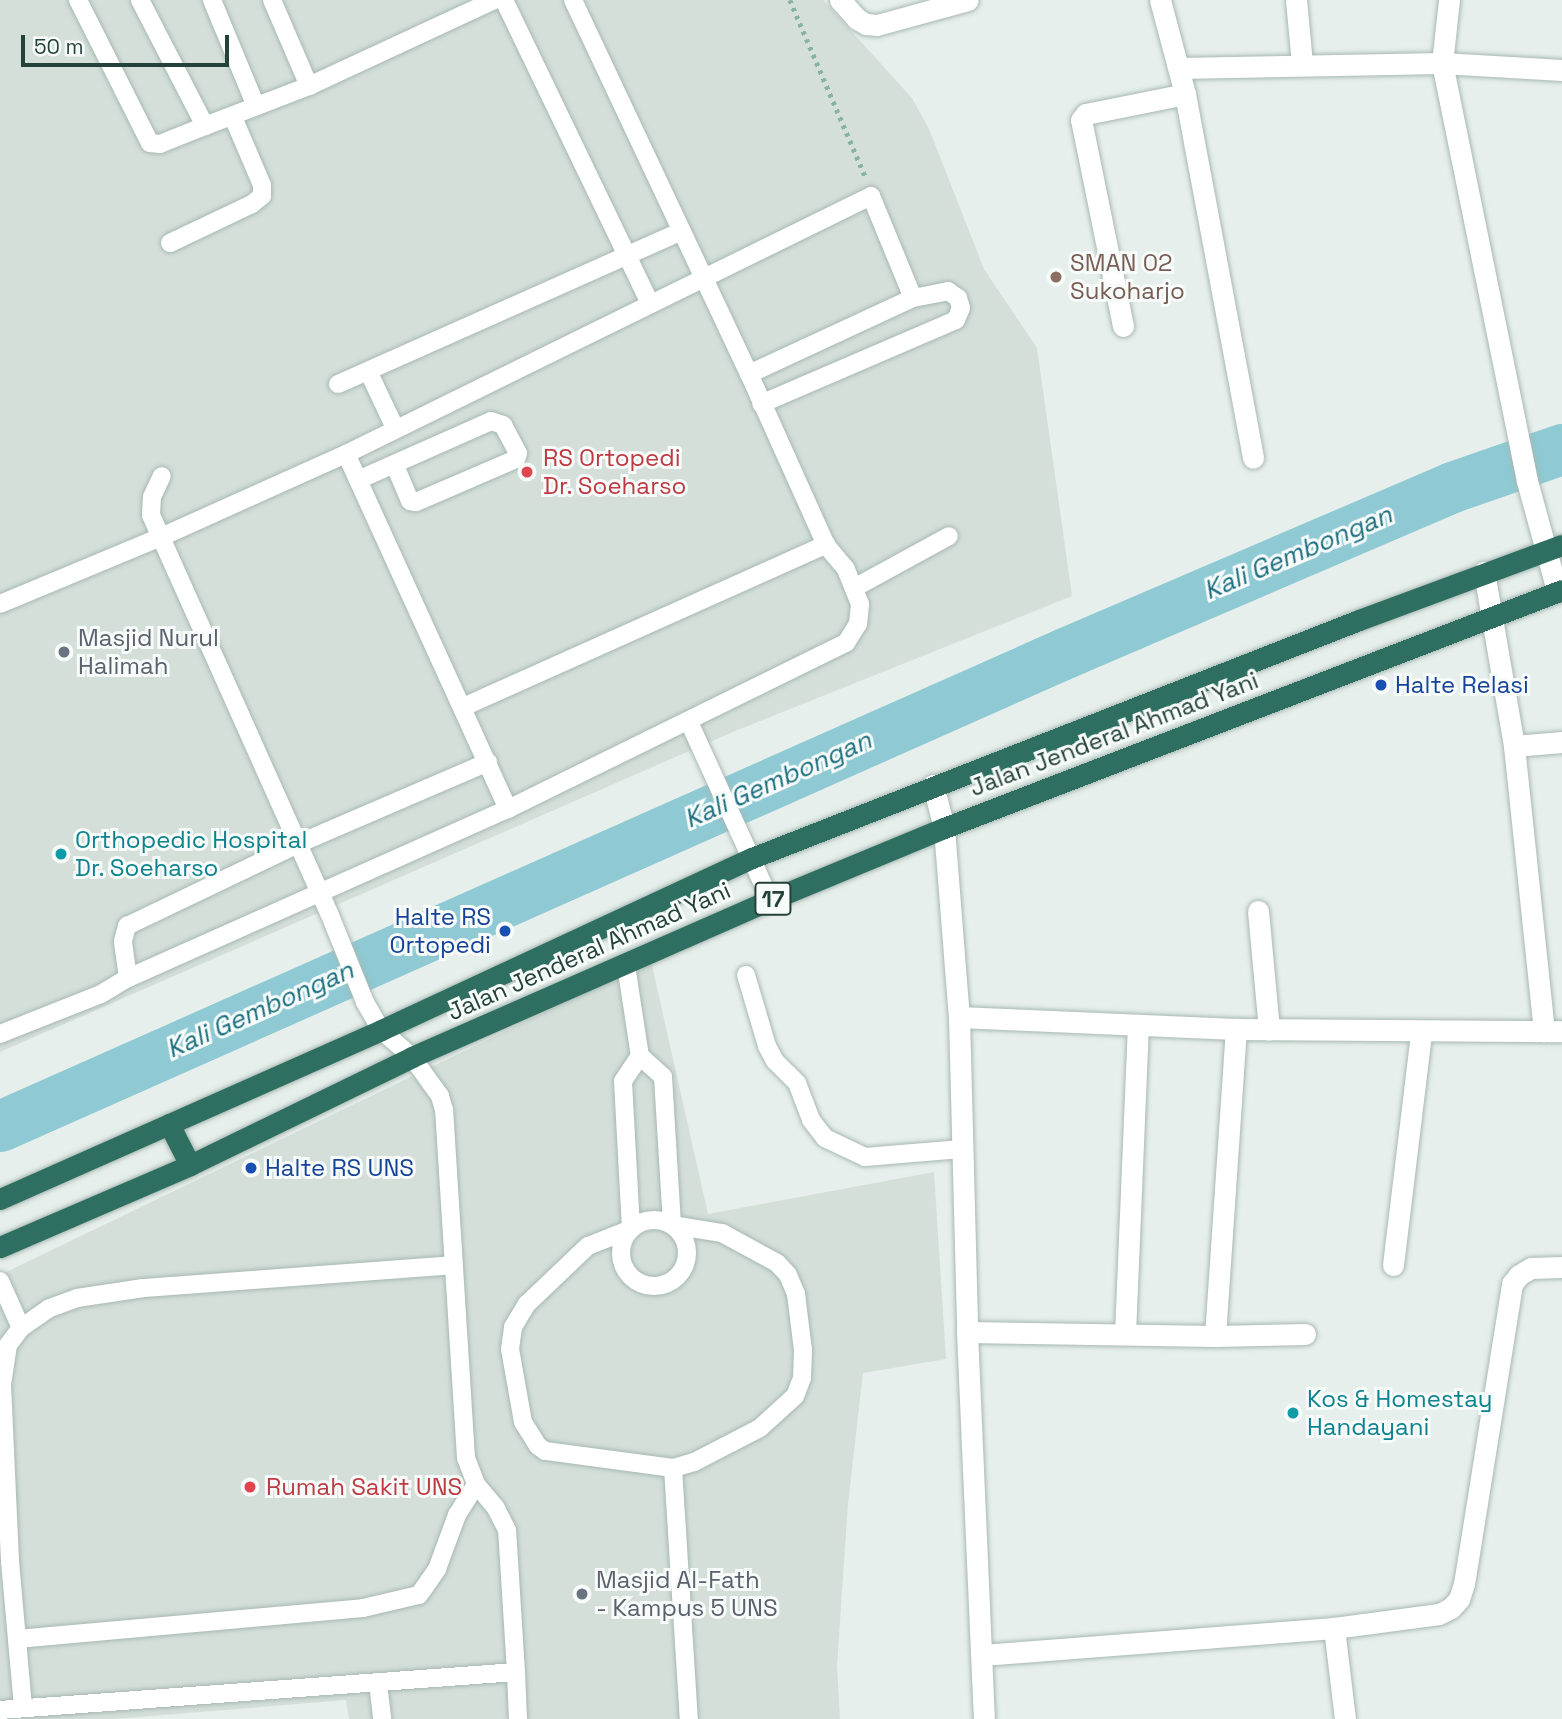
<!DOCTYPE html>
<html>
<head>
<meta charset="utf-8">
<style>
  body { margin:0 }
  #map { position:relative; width:1562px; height:1719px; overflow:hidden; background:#e6efeb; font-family:"Space Grotesk",sans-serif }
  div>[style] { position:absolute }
  .built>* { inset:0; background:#d4dfda }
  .river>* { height:51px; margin:-25.5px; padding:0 25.5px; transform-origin:25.5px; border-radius:25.5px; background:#8ec9d4 }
  .path>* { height:4.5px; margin-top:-2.25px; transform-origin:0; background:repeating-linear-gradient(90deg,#86b3a5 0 3.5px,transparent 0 8.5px) }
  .roads { filter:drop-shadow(0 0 2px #a8b8b2) drop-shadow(0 0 2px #a8b8b2) }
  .lane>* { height:18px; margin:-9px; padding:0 9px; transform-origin:9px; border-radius:9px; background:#fff }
  .lane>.ring { margin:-9px; padding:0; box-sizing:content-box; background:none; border:18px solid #fff; border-radius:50% }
  .street>* { height:21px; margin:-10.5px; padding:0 10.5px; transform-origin:10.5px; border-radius:10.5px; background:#fff }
  .highway>* { height:21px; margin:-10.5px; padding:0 10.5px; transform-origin:10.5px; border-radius:10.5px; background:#2f6f62 }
  .dots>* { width:19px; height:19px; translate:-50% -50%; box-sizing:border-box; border:4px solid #f7fbf9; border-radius:50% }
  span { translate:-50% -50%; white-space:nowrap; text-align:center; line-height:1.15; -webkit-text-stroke:6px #f7fbf9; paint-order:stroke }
  .shield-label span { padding:2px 5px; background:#f7fbf9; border:2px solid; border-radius:5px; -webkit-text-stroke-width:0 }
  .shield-label { font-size:23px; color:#24423a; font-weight:700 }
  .education-label { font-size:24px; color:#785e54 }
  .left { translate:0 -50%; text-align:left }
  .health-label { font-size:24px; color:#be3a42 }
  .worship-label { font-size:24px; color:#5b616d }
  .transit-label { font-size:24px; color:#164399 }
  .right { translate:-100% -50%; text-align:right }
  .street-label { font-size:24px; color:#24423a }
  .culture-label { font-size:24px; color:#0d838f }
  .water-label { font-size:26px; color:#1c6f80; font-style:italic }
  .scale { position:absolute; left:21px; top:35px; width:208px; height:32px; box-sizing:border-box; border:4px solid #24423a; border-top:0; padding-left:9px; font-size:21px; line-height:24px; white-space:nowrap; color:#24423a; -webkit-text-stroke:5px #f7fbf9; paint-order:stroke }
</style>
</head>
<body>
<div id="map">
  <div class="built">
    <i style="clip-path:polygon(0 0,823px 0,912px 98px,929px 129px,984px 269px,1037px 348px,1072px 596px,735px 731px,0 1052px)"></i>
    <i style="clip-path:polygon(651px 961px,708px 1214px,934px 1172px,946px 1359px,863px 1373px,848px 1504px,837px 1665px,840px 1719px,349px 1719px,346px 1700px,115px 1719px,0 1719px,0 1275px)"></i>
  </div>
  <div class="river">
    <i style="left:0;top:1126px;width:1165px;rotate:-23.95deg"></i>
    <i style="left:1065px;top:653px;width:421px;rotate:-23.2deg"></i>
    <i style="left:1452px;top:487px;width:116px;rotate:-19.1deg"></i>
  </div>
  <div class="path">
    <i style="left:790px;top:0;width:191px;rotate:66.9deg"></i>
  </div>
  <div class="roads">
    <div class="lane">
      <i style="left:78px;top:0;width:160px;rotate:63.3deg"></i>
      <i style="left:150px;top:143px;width:10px;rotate:6deg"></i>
      <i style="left:160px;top:144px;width:48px;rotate:-21.8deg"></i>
      <i style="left:140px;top:0;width:142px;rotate:62.7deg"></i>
      <i style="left:205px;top:126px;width:111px;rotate:-21deg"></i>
      <i style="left:309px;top:86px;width:204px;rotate:-24.9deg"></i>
      <i style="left:212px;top:0;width:115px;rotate:67.5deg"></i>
      <i style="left:272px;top:0;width:94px;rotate:66.7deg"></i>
      <i style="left:504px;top:0;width:336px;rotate:64.3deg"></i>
      <i style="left:573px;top:0;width:413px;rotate:64.8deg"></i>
      <i style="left:749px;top:374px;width:181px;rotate:-24.9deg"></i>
      <i style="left:913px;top:298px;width:36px;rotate:-11deg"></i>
      <i style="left:948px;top:291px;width:12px;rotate:35deg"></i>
      <i style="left:958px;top:298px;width:10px;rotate:73deg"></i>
      <i style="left:961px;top:308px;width:13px;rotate:113deg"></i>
      <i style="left:956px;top:320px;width:212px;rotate:156.7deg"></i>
      <i style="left:170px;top:243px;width:91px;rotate:-25.4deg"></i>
      <i style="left:252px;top:204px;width:13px;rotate:-39deg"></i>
      <i style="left:262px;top:196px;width:11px;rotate:-90deg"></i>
      <i style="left:262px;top:185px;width:74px;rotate:-113.1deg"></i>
      <i style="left:369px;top:373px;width:61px;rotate:64.7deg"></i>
      <i style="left:338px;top:384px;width:376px;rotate:-24deg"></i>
      <i style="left:358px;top:480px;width:145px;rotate:-23.9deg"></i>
      <i style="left:491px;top:421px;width:13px;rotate:18deg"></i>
      <i style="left:503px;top:425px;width:32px;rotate:62deg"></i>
      <i style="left:518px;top:453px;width:6px;rotate:108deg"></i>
      <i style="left:516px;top:459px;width:109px;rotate:156.7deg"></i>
      <i style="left:416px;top:502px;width:6px;rotate:-171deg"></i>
      <i style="left:410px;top:501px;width:39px;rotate:-113deg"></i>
      <i style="left:854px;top:588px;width:108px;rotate:-28.7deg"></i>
      <i style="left:0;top:604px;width:174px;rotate:-22.6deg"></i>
      <i style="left:161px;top:537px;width:203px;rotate:-24.2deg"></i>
      <i style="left:346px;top:454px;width:585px;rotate:-26.17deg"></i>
      <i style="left:871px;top:196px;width:110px;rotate:67.6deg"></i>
      <i style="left:463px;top:707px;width:398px;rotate:-24.1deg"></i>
      <i style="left:826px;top:545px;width:188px;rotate:-114.2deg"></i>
      <i style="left:689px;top:722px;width:196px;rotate:65.5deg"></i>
      <i style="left:508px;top:809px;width:377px;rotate:-26.2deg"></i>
      <i style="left:846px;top:643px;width:22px;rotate:-58deg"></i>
      <i style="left:858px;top:624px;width:20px;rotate:-84deg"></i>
      <i style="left:860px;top:604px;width:38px;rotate:-112deg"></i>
      <i style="left:846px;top:569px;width:31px;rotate:-130deg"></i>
      <i style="left:626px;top:965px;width:92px;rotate:81.3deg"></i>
      <i style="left:640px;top:1056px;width:31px;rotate:42deg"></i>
      <i style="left:663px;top:1077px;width:148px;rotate:86.5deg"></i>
      <i style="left:672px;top:1225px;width:51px;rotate:9.1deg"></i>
      <i style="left:722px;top:1233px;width:63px;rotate:28.6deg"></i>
      <i style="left:777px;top:1263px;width:16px;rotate:47deg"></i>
      <i style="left:788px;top:1275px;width:21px;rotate:67deg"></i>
      <i style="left:796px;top:1294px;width:56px;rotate:82.9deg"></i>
      <i style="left:803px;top:1350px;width:28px;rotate:92deg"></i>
      <i style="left:802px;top:1378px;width:19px;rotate:111deg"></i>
      <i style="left:795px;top:1396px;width:47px;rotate:137.6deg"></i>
      <i style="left:760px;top:1428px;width:74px;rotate:152.7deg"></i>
      <i style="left:694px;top:1462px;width:22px;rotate:164deg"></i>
      <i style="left:673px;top:1468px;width:129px;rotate:-172.4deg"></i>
      <i style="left:545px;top:1451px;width:9px;rotate:-144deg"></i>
      <i style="left:538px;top:1446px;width:28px;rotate:-122deg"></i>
      <i style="left:523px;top:1422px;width:74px;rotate:-100.1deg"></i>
      <i style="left:510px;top:1349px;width:22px;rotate:-82deg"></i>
      <i style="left:513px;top:1327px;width:27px;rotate:-59deg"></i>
      <i style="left:527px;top:1304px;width:84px;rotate:-43.6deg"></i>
      <i style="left:588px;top:1246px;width:46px;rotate:-21.6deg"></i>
      <i style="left:631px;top:1229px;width:148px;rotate:-93.1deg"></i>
      <i style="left:623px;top:1081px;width:30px;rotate:-56deg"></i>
      <i style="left:746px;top:975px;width:74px;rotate:73.5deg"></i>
      <i style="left:767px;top:1046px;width:17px;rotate:62deg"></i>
      <i style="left:775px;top:1061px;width:31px;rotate:45deg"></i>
      <i style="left:797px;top:1083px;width:40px;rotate:69deg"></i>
      <i style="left:811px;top:1120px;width:23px;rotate:52deg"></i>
      <i style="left:825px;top:1138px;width:44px;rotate:25.4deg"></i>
      <i style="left:865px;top:1157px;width:97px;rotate:-4.7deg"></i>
      <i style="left:128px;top:978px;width:37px;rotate:-98deg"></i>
      <i style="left:123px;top:941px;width:16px;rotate:-75deg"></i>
      <i style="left:127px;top:926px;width:190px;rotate:-25.6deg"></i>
      <i style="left:298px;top:844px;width:207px;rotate:-23.3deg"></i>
      <i style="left:0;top:1034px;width:109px;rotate:-21.6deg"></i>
      <i style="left:101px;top:994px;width:31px;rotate:-31deg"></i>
      <i style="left:128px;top:978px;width:416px;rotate:-24deg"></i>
      <i style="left:508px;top:809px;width:390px;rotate:-114.5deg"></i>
      <i class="ring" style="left:621px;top:1220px;width:48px;height:48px"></i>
      <i style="left:0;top:1281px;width:51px;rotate:65.9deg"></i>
      <i style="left:673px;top:1468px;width:252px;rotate:86.4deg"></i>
      <i style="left:17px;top:1639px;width:347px;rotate:-5.1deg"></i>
      <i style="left:363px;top:1608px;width:57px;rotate:-13.1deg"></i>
      <i style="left:419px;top:1595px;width:32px;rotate:-55deg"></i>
      <i style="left:437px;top:1569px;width:58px;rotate:-69.7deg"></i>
      <i style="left:457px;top:1515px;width:36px;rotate:-58deg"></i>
      <i style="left:516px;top:1672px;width:47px;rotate:87.6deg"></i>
      <i style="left:378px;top:1684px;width:35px;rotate:83deg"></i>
      <i style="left:23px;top:1707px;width:147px;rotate:-95.1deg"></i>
      <i style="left:10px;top:1561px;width:176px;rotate:-92.6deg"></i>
      <i style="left:2px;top:1385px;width:40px;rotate:-81.5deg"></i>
      <i style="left:8px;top:1345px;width:21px;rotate:-53deg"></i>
      <i style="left:21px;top:1328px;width:35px;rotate:-35deg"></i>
      <i style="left:50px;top:1308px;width:29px;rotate:-20deg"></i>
      <i style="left:77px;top:1298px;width:67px;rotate:-8.6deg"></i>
      <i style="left:143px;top:1288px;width:311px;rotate:-4.2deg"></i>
      <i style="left:0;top:1710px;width:517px;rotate:-4.21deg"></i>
      <i style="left:516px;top:1672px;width:142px;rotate:-93.6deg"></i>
      <i style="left:507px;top:1530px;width:25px;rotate:-117deg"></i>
      <i style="left:496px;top:1508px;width:31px;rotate:-130deg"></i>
      <i style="left:476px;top:1484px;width:28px;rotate:-111deg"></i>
      <i style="left:466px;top:1458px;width:349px;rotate:-93.6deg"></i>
      <i style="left:444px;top:1110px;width:15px;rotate:-106deg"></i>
      <i style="left:440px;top:1096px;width:48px;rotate:-125.7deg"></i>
      <i style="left:412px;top:1057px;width:41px;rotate:-138.9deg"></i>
      <i style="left:381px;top:1030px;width:32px;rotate:-120deg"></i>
      <i style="left:365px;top:1002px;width:96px;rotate:-112deg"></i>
      <i style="left:329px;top:913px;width:436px;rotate:-114.1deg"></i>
      <i style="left:151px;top:515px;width:18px;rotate:-87deg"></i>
      <i style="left:152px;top:497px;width:23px;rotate:-65deg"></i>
    </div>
    <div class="street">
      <i style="left:840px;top:0;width:25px;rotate:48deg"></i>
      <i style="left:857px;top:19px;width:10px;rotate:29deg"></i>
      <i style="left:866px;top:24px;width:11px;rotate:5deg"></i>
      <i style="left:877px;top:25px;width:94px;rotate:-15.4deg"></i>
      <i style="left:1160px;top:0;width:97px;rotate:75.1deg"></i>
      <i style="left:1185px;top:94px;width:370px;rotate:79.4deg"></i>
      <i style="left:1296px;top:0;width:64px;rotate:84.6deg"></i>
      <i style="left:1449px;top:0;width:63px;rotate:96.3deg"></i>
      <i style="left:1442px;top:63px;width:427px;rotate:78.5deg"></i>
      <i style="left:1527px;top:481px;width:114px;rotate:74.7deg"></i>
      <i style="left:1179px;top:68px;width:263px;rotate:-1.1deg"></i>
      <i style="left:1442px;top:63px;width:120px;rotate:3.3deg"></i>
      <i style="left:1123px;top:326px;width:210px;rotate:-101.5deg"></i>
      <i style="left:1081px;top:120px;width:8px;rotate:-50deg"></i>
      <i style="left:1086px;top:114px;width:101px;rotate:-11.4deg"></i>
      <i style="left:1484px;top:572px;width:177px;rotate:80.2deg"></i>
      <i style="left:1514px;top:746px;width:287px;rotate:84deg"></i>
      <i style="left:1514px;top:746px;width:48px;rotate:-4.8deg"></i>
      <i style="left:933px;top:785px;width:44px;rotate:75.7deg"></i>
      <i style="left:944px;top:828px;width:190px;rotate:85.5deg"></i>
      <i style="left:959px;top:1017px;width:315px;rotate:88.5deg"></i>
      <i style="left:967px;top:1332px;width:387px;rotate:87.5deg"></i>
      <i style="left:1258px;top:911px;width:119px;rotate:84.7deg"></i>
      <i style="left:959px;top:1017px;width:277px;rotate:2.5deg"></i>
      <i style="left:1236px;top:1029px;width:326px;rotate:0.4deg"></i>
      <i style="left:1393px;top:1265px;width:235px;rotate:-83.1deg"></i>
      <i style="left:967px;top:1332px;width:248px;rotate:0.9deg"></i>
      <i style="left:1215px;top:1336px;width:90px;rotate:-1.3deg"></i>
      <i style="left:1125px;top:1334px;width:309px;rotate:-87.6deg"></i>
      <i style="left:1215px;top:1336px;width:308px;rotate:-86.1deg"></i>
      <i style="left:1334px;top:1628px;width:92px;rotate:83.1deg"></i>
      <i style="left:982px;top:1655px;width:353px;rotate:-4.4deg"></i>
      <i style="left:1334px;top:1628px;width:106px;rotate:-7.6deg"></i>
      <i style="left:1439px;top:1614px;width:13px;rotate:-27deg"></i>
      <i style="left:1451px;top:1608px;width:12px;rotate:-48deg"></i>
      <i style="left:1459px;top:1599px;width:16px;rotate:-72deg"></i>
      <i style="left:1464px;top:1584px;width:304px;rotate:-80.9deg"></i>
      <i style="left:1512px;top:1284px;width:11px;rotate:-52deg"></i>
      <i style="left:1519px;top:1275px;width:14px;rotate:-30deg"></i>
      <i style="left:1531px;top:1268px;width:31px;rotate:-2deg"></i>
    </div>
    <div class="highway">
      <i style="left:169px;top:1124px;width:46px;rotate:62.9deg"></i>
      <i style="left:0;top:1199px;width:417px;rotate:-23.9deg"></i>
      <i style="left:381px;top:1030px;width:409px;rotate:-24.9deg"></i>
      <i style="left:752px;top:858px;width:652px;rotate:-21.41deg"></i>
      <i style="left:1359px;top:620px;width:216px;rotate:-20.3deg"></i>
      <i style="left:0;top:1247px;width:207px;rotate:-23.3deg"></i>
      <i style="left:190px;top:1165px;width:247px;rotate:-25.9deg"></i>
      <i style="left:412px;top:1057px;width:391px;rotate:-23.7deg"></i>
      <i style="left:770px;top:900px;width:188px;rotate:-22.5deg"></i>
      <i style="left:944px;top:828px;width:662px;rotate:-21.06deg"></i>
    </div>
  </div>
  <div class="dots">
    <i style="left:1056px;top:277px;background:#8d6e63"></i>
    <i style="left:527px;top:472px;background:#e0444e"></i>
    <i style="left:64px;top:652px;background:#6b7280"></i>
    <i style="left:1381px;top:685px;background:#1a4fb4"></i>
    <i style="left:61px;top:854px;background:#0f9aa8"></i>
    <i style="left:505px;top:931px;background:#1a4fb4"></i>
    <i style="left:251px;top:1168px;background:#1a4fb4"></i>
    <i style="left:1293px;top:1413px;background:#0f9aa8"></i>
    <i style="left:250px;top:1487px;background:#e0444e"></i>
    <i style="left:582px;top:1594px;background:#6b7280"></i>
  </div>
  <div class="shield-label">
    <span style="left:773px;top:899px">17</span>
  </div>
  <div class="education-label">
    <span class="left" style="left:1070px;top:277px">SMAN 02<br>Sukoharjo</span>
  </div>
  <div class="health-label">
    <span class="left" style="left:543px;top:472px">RS Ortopedi<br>Dr. Soeharso</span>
    <span class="left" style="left:266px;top:1487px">Rumah Sakit UNS</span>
  </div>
  <div class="worship-label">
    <span class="left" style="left:78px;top:652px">Masjid Nurul<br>Halimah</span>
    <span class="left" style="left:596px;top:1594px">Masjid Al-Fath<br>- Kampus 5 UNS</span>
  </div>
  <div class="transit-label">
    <span class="left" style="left:1395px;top:685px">Halte Relasi</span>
    <span class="right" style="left:491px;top:931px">Halte RS<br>Ortopedi</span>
    <span class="left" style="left:265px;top:1168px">Halte RS UNS</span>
  </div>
  <div class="street-label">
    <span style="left:1114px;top:734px;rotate:-21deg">Jalan Jenderal Ahmad Yani</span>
    <span style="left:589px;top:951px;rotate:-24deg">Jalan Jenderal Ahmad Yani</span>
  </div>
  <div class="culture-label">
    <span class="left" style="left:75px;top:854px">Orthopedic Hospital<br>Dr. Soeharso</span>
    <span class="left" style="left:1307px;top:1413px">Kos &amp; Homestay<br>Handayani</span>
  </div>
  <div class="water-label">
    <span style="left:1298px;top:553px;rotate:-23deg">Kali Gembongan</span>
    <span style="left:778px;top:780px;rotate:-24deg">Kali Gembongan</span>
    <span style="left:260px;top:1010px;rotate:-24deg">Kali Gembongan</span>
  </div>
  <div class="scale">50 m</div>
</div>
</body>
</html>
